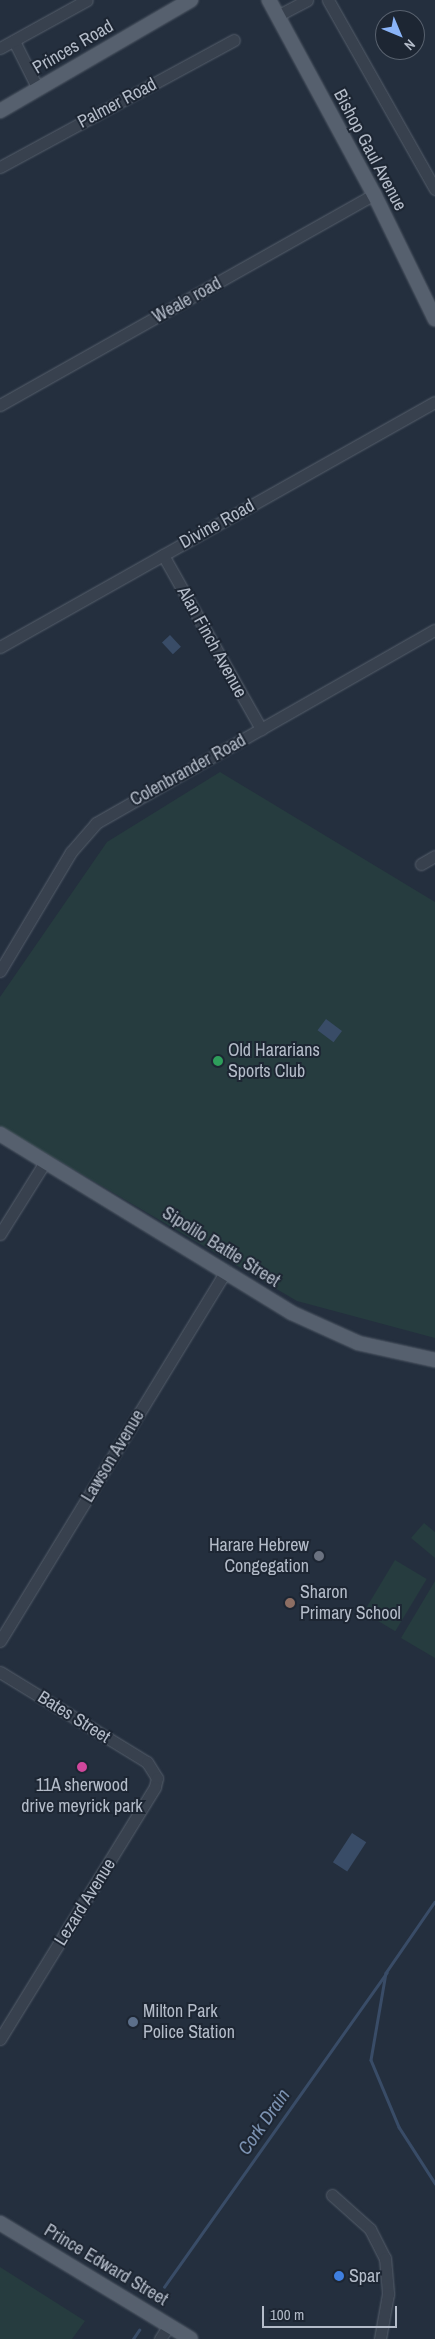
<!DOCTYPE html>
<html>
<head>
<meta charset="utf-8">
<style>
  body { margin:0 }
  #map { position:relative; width:435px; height:2339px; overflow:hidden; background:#242f3e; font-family:"Archivo Narrow",sans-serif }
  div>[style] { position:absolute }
  .green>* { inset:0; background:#263c3f; transform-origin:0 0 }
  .water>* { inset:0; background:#394c67; transform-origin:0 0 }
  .stream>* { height:2.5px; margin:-1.25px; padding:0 1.25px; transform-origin:1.25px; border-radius:1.25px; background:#394c67 }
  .roads { filter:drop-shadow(0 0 1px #565f6c) drop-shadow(0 0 1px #565f6c) }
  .minor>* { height:11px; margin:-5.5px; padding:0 5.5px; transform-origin:5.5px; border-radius:5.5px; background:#38414e }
  .major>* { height:14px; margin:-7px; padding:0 7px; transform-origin:7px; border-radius:7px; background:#56606e }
  .dots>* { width:14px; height:14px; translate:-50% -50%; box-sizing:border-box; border:2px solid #1d2633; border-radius:50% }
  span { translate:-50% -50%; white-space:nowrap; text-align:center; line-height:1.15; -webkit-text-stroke:4px #1d2633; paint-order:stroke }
  .street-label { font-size:18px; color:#b4bcc9 }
  .poi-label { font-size:18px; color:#b4bcc9 }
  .left { translate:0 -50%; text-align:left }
  .right { translate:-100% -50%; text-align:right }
  .water-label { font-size:19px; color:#7c92b1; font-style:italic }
  .north { position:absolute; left:375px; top:10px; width:50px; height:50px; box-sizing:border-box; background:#1d2633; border:1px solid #59626f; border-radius:50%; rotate:135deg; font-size:14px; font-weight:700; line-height:20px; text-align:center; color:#b4bcc9 }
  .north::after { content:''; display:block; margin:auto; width:18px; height:22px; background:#8ab4f8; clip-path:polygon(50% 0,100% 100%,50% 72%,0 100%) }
  .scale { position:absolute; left:262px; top:2306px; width:135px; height:22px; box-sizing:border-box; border:2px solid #b4bcc9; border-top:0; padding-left:6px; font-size:15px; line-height:18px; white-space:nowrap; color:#b4bcc9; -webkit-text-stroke:4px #1d2633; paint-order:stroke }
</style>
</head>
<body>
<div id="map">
  <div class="green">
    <i style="clip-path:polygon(220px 772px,435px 902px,435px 1338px,297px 1301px,0 1126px,0 997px,107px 842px)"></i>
    <i style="clip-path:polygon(424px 1523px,435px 1532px,435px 1558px,411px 1538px)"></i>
    <i style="left:395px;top:1560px;width:37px;height:61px;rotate:31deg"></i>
    <i style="clip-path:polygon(435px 1581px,435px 1658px,401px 1638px)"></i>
    <i style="clip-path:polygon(0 2267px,85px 2321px,72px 2339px,0 2339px)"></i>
  </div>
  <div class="water">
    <i style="left:170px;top:635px;width:16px;height:11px;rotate:47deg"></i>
    <i style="left:326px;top:1019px;width:20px;height:14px;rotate:37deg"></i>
    <i style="left:352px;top:1833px;width:17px;height:35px;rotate:33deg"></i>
  </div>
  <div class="stream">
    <i style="left:435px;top:1902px;width:86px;rotate:124.6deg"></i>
    <i style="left:386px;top:1973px;width:88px;rotate:99.8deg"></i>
    <i style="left:371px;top:2060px;width:73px;rotate:67.3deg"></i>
    <i style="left:399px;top:2127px;width:67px;rotate:57.3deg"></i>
    <i style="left:164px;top:2287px;width:385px;rotate:-54.7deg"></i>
    <i style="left:133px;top:2339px;width:11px;rotate:-56deg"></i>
  </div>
  <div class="roads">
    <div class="minor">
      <i style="left:328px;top:0;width:217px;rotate:60.5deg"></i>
      <i style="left:277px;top:16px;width:34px;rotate:-28deg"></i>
      <i style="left:14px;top:41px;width:54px;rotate:63.4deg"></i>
      <i style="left:0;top:48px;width:99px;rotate:-28.9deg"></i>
      <i style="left:0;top:167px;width:266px;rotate:-28.5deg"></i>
      <i style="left:0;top:405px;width:429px;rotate:-29.4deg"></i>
      <i style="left:163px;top:555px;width:200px;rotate:60.6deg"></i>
      <i style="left:0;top:647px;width:499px;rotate:-29.4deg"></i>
      <i style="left:421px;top:864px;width:16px;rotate:-30deg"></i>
      <i style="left:0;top:971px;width:139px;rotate:-59.2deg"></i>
      <i style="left:71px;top:852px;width:38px;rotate:-49deg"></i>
      <i style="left:96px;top:823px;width:390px;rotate:-29.7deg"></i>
      <i style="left:0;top:1234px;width:85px;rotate:-58deg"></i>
      <i style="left:0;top:1641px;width:434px;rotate:-58.6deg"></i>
      <i style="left:0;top:1672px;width:172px;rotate:31.5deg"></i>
      <i style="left:147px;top:1762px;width:19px;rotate:58deg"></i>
      <i style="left:157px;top:1778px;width:9px;rotate:103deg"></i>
      <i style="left:155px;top:1787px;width:296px;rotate:121.6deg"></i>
      <i style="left:332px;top:2195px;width:51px;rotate:41.8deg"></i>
      <i style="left:370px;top:2229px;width:33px;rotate:63deg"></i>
      <i style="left:385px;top:2258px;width:36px;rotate:85deg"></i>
      <i style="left:388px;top:2294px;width:46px;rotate:100.1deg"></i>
      <i style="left:160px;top:2339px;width:17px;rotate:-57deg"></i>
    </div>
    <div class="major">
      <i style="left:269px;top:0;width:221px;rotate:61.6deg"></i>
      <i style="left:374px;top:194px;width:139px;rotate:64deg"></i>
      <i style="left:0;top:111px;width:221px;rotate:-30.2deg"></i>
      <i style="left:0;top:1134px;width:342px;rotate:31.5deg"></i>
      <i style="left:292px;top:1313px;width:72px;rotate:24.4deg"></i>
      <i style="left:358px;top:1343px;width:79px;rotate:12.4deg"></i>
      <i style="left:0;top:2223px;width:223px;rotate:31.3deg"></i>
    </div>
  </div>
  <div class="dots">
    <i style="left:218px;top:1061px;background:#2e9e5b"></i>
    <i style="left:319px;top:1556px;background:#6b7280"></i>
    <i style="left:290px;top:1603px;background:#8d6e63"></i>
    <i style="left:82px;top:1767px;background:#d1479c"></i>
    <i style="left:133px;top:2022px;background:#5c6f8a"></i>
    <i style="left:339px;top:2276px;background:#3f7fe0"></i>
  </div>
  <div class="street-label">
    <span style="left:73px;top:47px;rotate:-30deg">Princes Road</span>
    <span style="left:117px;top:103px;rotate:-28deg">Palmer Road</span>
    <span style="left:370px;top:150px;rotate:62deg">Bishop Gaul Avenue</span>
    <span style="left:187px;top:300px;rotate:-29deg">Weale road</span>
    <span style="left:217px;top:524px;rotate:-29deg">Divine Road</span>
    <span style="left:212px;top:642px;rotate:61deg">Alan Finch Avenue</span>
    <span style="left:188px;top:770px;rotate:-29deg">Colenbrander Road</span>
    <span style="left:221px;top:1247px;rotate:32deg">Sipolilo Battle Street</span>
    <span style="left:113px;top:1456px;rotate:-59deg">Lawson Avenue</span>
    <span style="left:74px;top:1717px;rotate:32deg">Bates Street</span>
    <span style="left:85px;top:1902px;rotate:-58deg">Lezard Avenue</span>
    <span style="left:106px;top:2265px;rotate:31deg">Prince Edward Street</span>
  </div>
  <div class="poi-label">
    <span class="left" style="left:228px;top:1061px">Old Hararians<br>Sports Club</span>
    <span class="right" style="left:309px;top:1556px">Harare Hebrew<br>Congegation</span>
    <span class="left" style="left:300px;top:1603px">Sharon<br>Primary School</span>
    <span style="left:82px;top:1796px">11A sherwood<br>drive meyrick park</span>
    <span class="left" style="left:143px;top:2022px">Milton Park<br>Police Station</span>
    <span class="left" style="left:349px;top:2276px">Spar</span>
  </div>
  <div class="water-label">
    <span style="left:264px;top:2122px;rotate:-55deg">Cork Drain</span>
  </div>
  <div class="north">N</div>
  <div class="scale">100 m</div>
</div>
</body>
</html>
